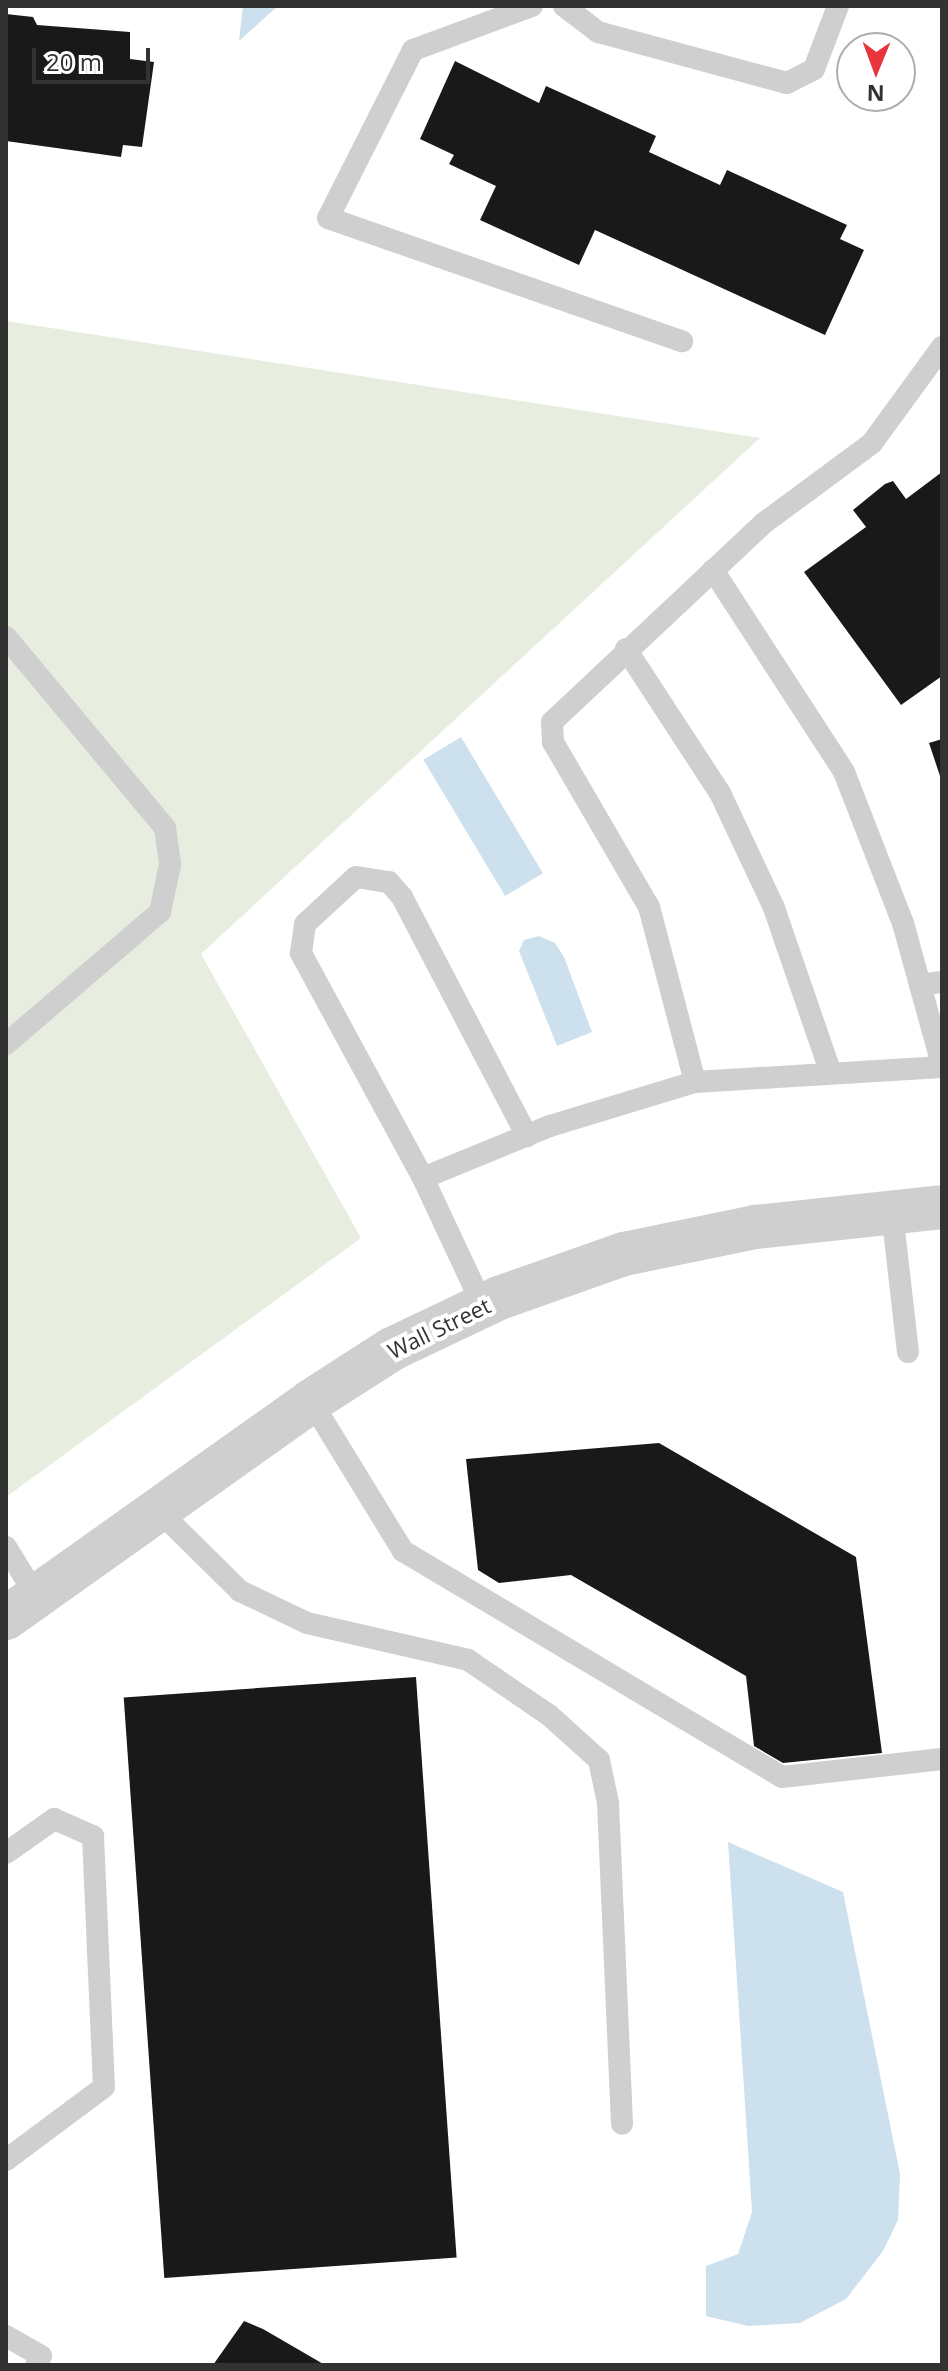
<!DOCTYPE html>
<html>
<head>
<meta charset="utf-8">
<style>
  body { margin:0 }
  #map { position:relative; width:948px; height:2371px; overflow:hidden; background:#fff; font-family:"Open Sans",sans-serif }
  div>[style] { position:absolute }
  .green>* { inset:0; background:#e7eee0 }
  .water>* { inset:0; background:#cde0ee; transform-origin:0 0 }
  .building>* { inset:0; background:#191919; transform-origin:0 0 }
  .service>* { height:22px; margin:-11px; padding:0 11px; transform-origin:11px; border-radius:11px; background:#cfcfcf }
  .minor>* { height:44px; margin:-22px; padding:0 22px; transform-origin:22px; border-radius:22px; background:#cfcfcf }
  span { translate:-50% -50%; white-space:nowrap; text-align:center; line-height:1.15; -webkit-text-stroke:8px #fff; paint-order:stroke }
  .street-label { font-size:22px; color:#323232 }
  .frame { position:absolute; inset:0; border:8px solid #323232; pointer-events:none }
  .north { position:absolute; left:836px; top:32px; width:80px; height:80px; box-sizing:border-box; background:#fff; border:2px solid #adadad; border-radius:50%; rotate:181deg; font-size:22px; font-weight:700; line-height:32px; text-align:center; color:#323232 }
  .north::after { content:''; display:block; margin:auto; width:28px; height:36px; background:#e8343c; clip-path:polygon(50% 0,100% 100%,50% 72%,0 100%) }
  .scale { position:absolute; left:32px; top:48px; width:118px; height:36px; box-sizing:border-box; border:4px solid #323232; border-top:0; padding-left:10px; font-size:24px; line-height:28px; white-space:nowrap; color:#323232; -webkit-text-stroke:6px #fff; paint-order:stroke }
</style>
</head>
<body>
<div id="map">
  <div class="green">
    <i style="clip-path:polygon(6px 321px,760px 438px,201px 954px,361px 1238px,6px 1497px)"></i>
  </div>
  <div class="water">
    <i style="clip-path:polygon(243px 6px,278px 6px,239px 41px)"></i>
    <i style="left:461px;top:737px;width:159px;height:44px;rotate:59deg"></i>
    <i style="clip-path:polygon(539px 936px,555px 943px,564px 957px,592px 1032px,557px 1046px,519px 951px,524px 940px)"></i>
    <i style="clip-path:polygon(728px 1842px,843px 1892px,900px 2174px,898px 2220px,883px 2251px,846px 2299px,800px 2323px,748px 2326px,706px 2316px,706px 2266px,738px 2254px,752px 2212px)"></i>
  </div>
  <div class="building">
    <i style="clip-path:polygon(6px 14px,33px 17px,37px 25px,130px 32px,130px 59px,154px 62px,142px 147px,123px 145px,121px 157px,6px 141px)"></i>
    <i style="clip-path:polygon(455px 61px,539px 103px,546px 86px,656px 136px,649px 152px,720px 185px,727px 170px,847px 225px,840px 239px,864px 250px,825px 335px,595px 230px,579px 265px,480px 220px,496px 186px,449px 164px,454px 155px,420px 139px)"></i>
    <i style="clip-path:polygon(942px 472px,942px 676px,901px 705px,804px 572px,866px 527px,853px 510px,885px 484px,893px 481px,906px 499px)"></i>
    <i style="clip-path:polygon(942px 739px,942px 779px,941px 779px,929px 743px)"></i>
    <i style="clip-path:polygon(659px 1443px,856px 1557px,882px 1753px,783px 1763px,754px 1746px,746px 1676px,571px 1575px,499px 1583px,478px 1570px,466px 1459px)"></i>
    <i style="left:416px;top:1677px;width:582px;height:293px;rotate:86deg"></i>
    <i style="clip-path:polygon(244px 2321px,263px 2329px,325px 2365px,213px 2365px)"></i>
  </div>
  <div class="service">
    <i style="left:532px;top:6px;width:127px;rotate:159.7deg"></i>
    <i style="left:413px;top:50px;width:188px;rotate:116.8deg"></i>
    <i style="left:328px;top:218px;width:375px;rotate:19.2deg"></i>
    <i style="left:564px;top:6px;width:43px;rotate:37.4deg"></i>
    <i style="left:598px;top:32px;width:196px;rotate:15.1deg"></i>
    <i style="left:787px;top:83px;width:30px;rotate:-27deg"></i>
    <i style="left:814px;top:69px;width:67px;rotate:-69.1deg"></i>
    <i style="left:713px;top:570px;width:241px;rotate:57deg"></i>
    <i style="left:844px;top:772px;width:162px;rotate:68.7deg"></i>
    <i style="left:903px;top:923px;width:147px;rotate:74.6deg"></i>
    <i style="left:6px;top:637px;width:249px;rotate:50.2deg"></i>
    <i style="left:165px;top:828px;width:37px;rotate:82deg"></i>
    <i style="left:170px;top:865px;width:48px;rotate:102deg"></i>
    <i style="left:160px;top:912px;width:203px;rotate:139.4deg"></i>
    <i style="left:626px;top:649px;width:172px;rotate:56.9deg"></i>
    <i style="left:720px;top:793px;width:127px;rotate:64.8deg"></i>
    <i style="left:774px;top:908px;width:172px;rotate:71deg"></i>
    <i style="left:920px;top:985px;width:22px;rotate:-8deg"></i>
    <i style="left:695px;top:1082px;width:247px;rotate:-3.5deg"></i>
    <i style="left:423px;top:1178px;width:256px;rotate:-118.5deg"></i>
    <i style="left:301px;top:953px;width:29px;rotate:-82deg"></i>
    <i style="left:305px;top:924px;width:69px;rotate:-42.7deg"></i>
    <i style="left:356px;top:877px;width:33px;rotate:9deg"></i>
    <i style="left:389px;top:882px;width:20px;rotate:49deg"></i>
    <i style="left:402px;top:897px;width:270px;rotate:62.4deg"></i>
    <i style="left:892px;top:1212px;width:141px;rotate:83.5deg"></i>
    <i style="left:483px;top:1306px;width:141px;rotate:-115.1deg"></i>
    <i style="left:423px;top:1178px;width:137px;rotate:-22.3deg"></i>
    <i style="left:550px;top:1126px;width:152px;rotate:-16.9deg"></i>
    <i style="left:695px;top:1082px;width:181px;rotate:-104.7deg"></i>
    <i style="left:649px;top:907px;width:191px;rotate:-120.2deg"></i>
    <i style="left:553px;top:742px;width:20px;rotate:-93deg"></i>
    <i style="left:552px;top:722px;width:291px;rotate:-43.2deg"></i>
    <i style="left:764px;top:523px;width:134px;rotate:-36.5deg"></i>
    <i style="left:872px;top:443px;width:119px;rotate:-53.9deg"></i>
    <i style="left:311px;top:1401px;width:176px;rotate:58.5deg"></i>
    <i style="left:403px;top:1551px;width:441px;rotate:30.8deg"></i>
    <i style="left:782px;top:1777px;width:161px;rotate:-6.4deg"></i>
    <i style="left:157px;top:1509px;width:117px;rotate:44.7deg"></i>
    <i style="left:240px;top:1591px;width:74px;rotate:25.5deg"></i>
    <i style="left:307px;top:1623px;width:165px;rotate:12.9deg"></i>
    <i style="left:468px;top:1660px;width:98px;rotate:34.2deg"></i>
    <i style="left:549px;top:1715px;width:67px;rotate:42deg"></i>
    <i style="left:599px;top:1760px;width:44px;rotate:78.2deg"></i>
    <i style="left:608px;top:1803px;width:321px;rotate:87.5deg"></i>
    <i style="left:6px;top:1547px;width:57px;rotate:58.5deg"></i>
    <i style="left:6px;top:1853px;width:59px;rotate:-35.3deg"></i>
    <i style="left:54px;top:1819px;width:43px;rotate:23.6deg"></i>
    <i style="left:93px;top:1836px;width:251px;rotate:87.5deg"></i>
    <i style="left:104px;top:2087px;width:122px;rotate:143.3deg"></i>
    <i style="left:6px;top:2336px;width:40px;rotate:29.7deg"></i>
    <i style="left:41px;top:2356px;width:10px;rotate:119deg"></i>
  </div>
  <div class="minor">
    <i style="left:6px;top:1618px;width:374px;rotate:-35.4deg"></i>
    <i style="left:311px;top:1401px;width:96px;rotate:-32.7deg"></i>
    <i style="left:392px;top:1349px;width:119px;rotate:-25.5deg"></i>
    <i style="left:499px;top:1298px;width:133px;rotate:-19.4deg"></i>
    <i style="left:624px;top:1254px;width:134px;rotate:-11.6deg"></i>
    <i style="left:755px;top:1227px;width:188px;rotate:-6.1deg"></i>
  </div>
  <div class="street-label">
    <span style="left:439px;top:1328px;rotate:-26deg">Wall Street</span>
  </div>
  <div class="frame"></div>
  <div class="north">N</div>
  <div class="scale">20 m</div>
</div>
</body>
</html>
